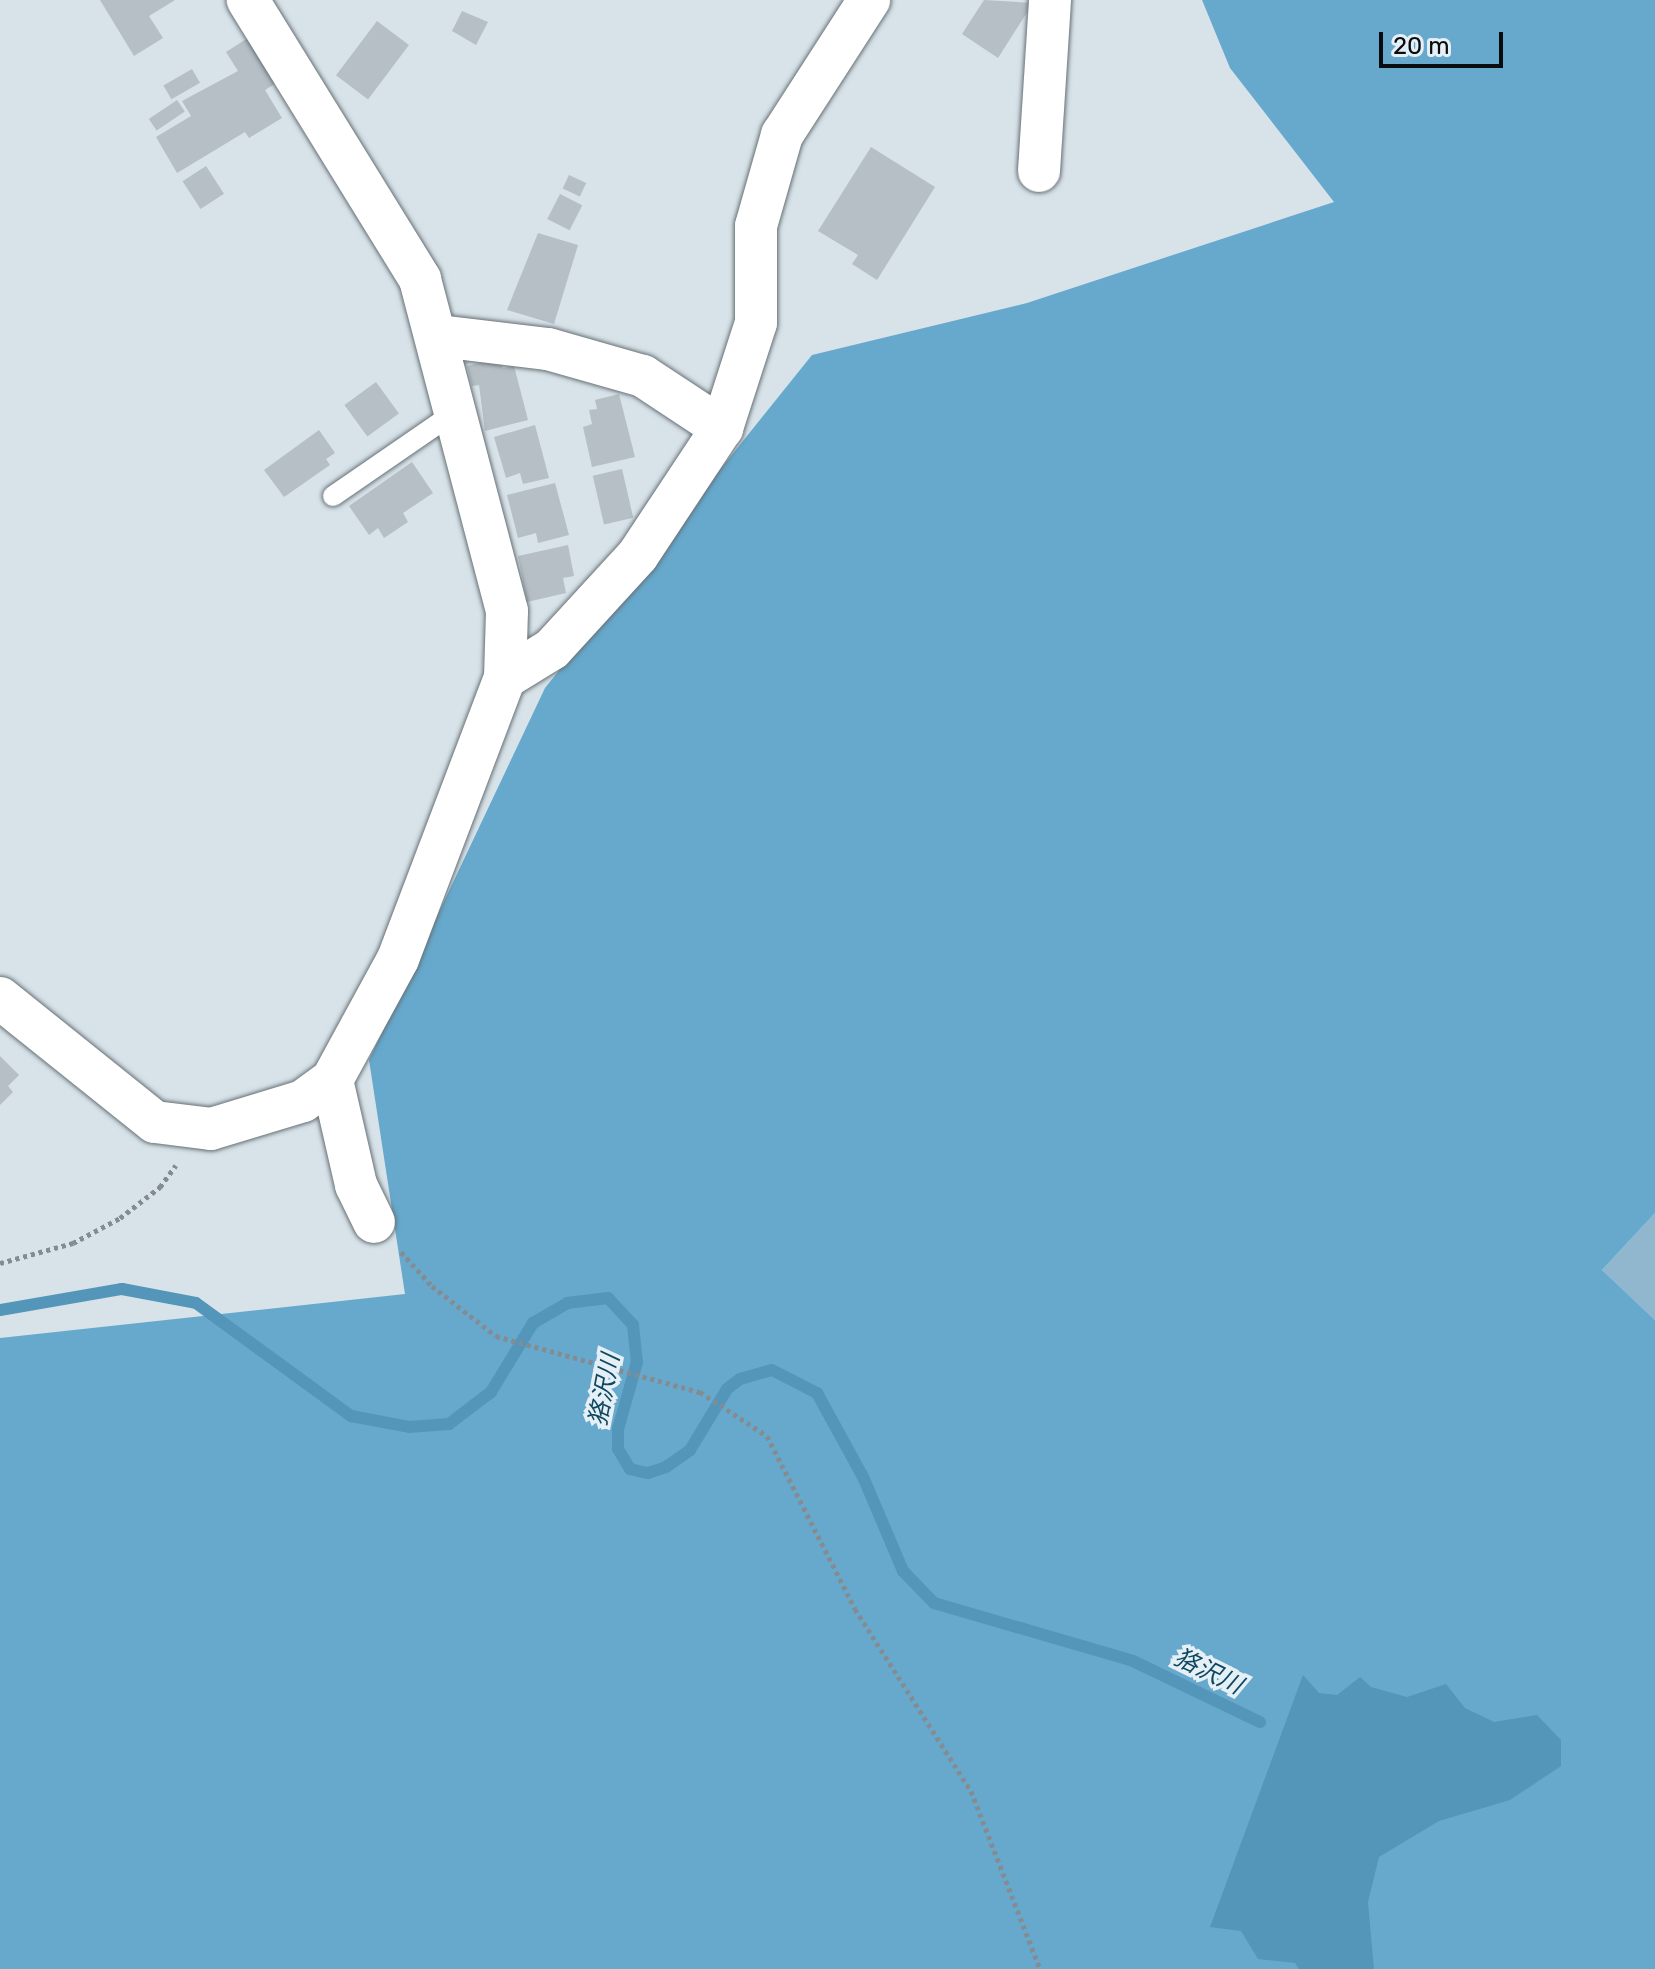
<!DOCTYPE html>
<html>
<head>
<meta charset="utf-8">
<style>
  body { margin:0 }
  #map { position:relative; width:1655px; height:1969px; overflow:hidden; background:#d7e2e9; font-family:Rubik,"Noto Sans JP",sans-serif }
  div>[style] { position:absolute }
  .green>* { inset:0; background:#90b7cd }
  .forest>* { inset:0; background:#66a9cd }
  .water>* { inset:0; background:#5396ba }
  .stream>* { height:12px; margin:-6px; padding:0 6px; transform-origin:6px; border-radius:6px; background:#5396ba }
  .building>* { inset:0; background:#b5bfc5; transform-origin:0 0 }
  .path>* { height:5px; margin-top:-2.5px; transform-origin:0; background:repeating-linear-gradient(90deg,#848c91 0 4px,transparent 0 8px) }
  .roads { filter:drop-shadow(0 0 2px #677176) drop-shadow(0 0 2px #677176) }
  .service>* { height:20px; margin:-10px; padding:0 10px; transform-origin:10px; border-radius:10px; background:#fff }
  .minor>* { height:42px; margin:-21px; padding:0 21px; transform-origin:21px; border-radius:21px; background:#fff }
  span { translate:-50% -50%; white-space:nowrap; text-align:center; line-height:1.15; -webkit-text-stroke:7px #e5eff6; paint-order:stroke }
  .water-label { font-size:24px; color:#104761; font-style:italic }
  .scale { position:absolute; left:1379px; top:32px; width:124px; height:36px; box-sizing:border-box; border:4px solid #0a0d0f; border-top:0; padding-left:10px; font-size:24px; line-height:28px; white-space:nowrap; color:#0a0d0f; -webkit-text-stroke:6px #e5eff6; paint-order:stroke }
</style>
</head>
<body>
<div id="map">
  <div class="green">
    <i style="clip-path:polygon(1655px 1213px,1655px 1320px,1602px 1270px)"></i>
  </div>
  <div class="forest">
    <i style="clip-path:polygon(1202px 0,1655px 0,1655px 1213px,1602px 1270px,1655px 1320px,1655px 1969px,0 1969px,0 1338px,405px 1294px,369px 1060px,545px 688px,812px 355px,1027px 303px,1334px 202px,1230px 68px)"></i>
  </div>
  <div class="water">
    <i style="clip-path:polygon(1303px 1675px,1319px 1693px,1337px 1695px,1360px 1677px,1371px 1687px,1407px 1697px,1446px 1684px,1465px 1708px,1494px 1722px,1537px 1715px,1561px 1740px,1561px 1766px,1510px 1800px,1439px 1821px,1379px 1857px,1368px 1902px,1374px 1969px,1299px 1969px,1295px 1963px,1258px 1959px,1241px 1931px,1210px 1927px)"></i>
  </div>
  <div class="stream">
    <i style="left:0;top:1310px;width:124px;rotate:-9.8deg"></i>
    <i style="left:122px;top:1289px;width:75px;rotate:10.7deg"></i>
    <i style="left:196px;top:1303px;width:192px;rotate:36.1deg"></i>
    <i style="left:351px;top:1416px;width:59px;rotate:10.7deg"></i>
    <i style="left:409px;top:1427px;width:40px;rotate:-4.3deg"></i>
    <i style="left:449px;top:1424px;width:53px;rotate:-37.3deg"></i>
    <i style="left:491px;top:1392px;width:81px;rotate:-58.7deg"></i>
    <i style="left:533px;top:1323px;width:39px;rotate:-30deg"></i>
    <i style="left:567px;top:1303px;width:41px;rotate:-7deg"></i>
    <i style="left:608px;top:1298px;width:37px;rotate:47deg"></i>
    <i style="left:633px;top:1325px;width:37px;rotate:84deg"></i>
    <i style="left:637px;top:1362px;width:70px;rotate:105.8deg"></i>
    <i style="left:618px;top:1429px;width:20px;rotate:90deg"></i>
    <i style="left:618px;top:1449px;width:23px;rotate:59deg"></i>
    <i style="left:630px;top:1469px;width:18px;rotate:13deg"></i>
    <i style="left:648px;top:1473px;width:19px;rotate:-18deg"></i>
    <i style="left:666px;top:1467px;width:29px;rotate:-35deg"></i>
    <i style="left:690px;top:1450px;width:71px;rotate:-58.8deg"></i>
    <i style="left:727px;top:1389px;width:16px;rotate:-38deg"></i>
    <i style="left:740px;top:1379px;width:33px;rotate:-16deg"></i>
    <i style="left:772px;top:1370px;width:51px;rotate:27.1deg"></i>
    <i style="left:817px;top:1393px;width:98px;rotate:61.3deg"></i>
    <i style="left:864px;top:1479px;width:100px;rotate:67deg"></i>
    <i style="left:903px;top:1571px;width:45px;rotate:45.9deg"></i>
    <i style="left:934px;top:1603px;width:207px;rotate:16.2deg"></i>
    <i style="left:1133px;top:1661px;width:141px;rotate:25.7deg"></i>
  </div>
  <div class="building">
    <i style="clip-path:polygon(100px 0,175px 0,149px 16px,163px 38px,134px 56px)"></i>
    <i style="clip-path:polygon(984px 0,1033px 3px,998px 58px,962px 34px)"></i>
    <i style="clip-path:polygon(462px 11px,488px 22px,476px 45px,452px 31px)"></i>
    <i style="left:377px;top:21px;width:40px;height:68px;rotate:37deg"></i>
    <i style="clip-path:polygon(251px 36px,278px 82px,265px 90px,282px 118px,249px 138px,245px 132px,177px 173px,156px 137px,191px 116px,182px 101px,238px 71px,226px 52px)"></i>
    <i style="left:192px;top:69px;width:16px;height:33px;rotate:60deg"></i>
    <i style="left:177px;top:100px;width:14px;height:34px;rotate:56deg"></i>
    <i style="clip-path:polygon(871px 147px,935px 187px,877px 280px,852px 264px,858px 255px,818px 231px)"></i>
    <i style="left:206px;top:166px;width:33px;height:28px;rotate:57deg"></i>
    <i style="left:569px;top:175px;width:19px;height:15px;rotate:25deg"></i>
    <i style="left:560px;top:194px;width:25px;height:28px;rotate:27deg"></i>
    <i style="clip-path:polygon(538px 233px,578px 245px,554px 324px,507px 310px)"></i>
    <i style="clip-path:polygon(500px 358px,503px 368px,514px 366px,528px 420px,485px 431px,479px 385px,472px 386px,467px 366px)"></i>
    <i style="left:376px;top:382px;width:39px;height:39px;rotate:54deg"></i>
    <i style="clip-path:polygon(619px 394px,635px 457px,592px 467px,583px 427px,592px 424px,589px 410px,597px 409px,595px 400px)"></i>
    <i style="clip-path:polygon(535px 425px,549px 478px,523px 484px,520px 473px,506px 478px,494px 437px)"></i>
    <i style="clip-path:polygon(319px 430px,335px 453px,326px 459px,330px 465px,284px 497px,264px 470px)"></i>
    <i style="clip-path:polygon(412px 462px,433px 493px,403px 513px,408px 522px,384px 538px,378px 528px,369px 535px,349px 506px)"></i>
    <i style="left:622px;top:469px;width:50px;height:30px;rotate:77deg"></i>
    <i style="clip-path:polygon(555px 483px,569px 535px,538px 543px,536px 533px,518px 538px,507px 495px)"></i>
    <i style="clip-path:polygon(568px 545px,574px 576px,563px 578px,566px 593px,527px 602px,518px 556px)"></i>
    <i style="clip-path:polygon(0 1056px,19px 1075px,8px 1086px,13px 1092px,0 1105px)"></i>
  </div>
  <div class="path">
    <i style="left:401px;top:1252px;width:46px;rotate:47.6deg"></i>
    <i style="left:432px;top:1286px;width:81px;rotate:38deg"></i>
    <i style="left:496px;top:1336px;width:212px;rotate:15.4deg"></i>
    <i style="left:700px;top:1392px;width:80px;rotate:33.3deg"></i>
    <i style="left:767px;top:1436px;width:194px;rotate:63deg"></i>
    <i style="left:855px;top:1609px;width:216px;rotate:57.5deg"></i>
    <i style="left:971px;top:1791px;width:191px;rotate:68.8deg"></i>
    <i style="left:0;top:1263px;width:76px;rotate:-15.3deg"></i>
    <i style="left:73px;top:1243px;width:53px;rotate:-28deg"></i>
    <i style="left:120px;top:1218px;width:51px;rotate:-37.8deg"></i>
    <i style="left:160px;top:1187px;width:27px;rotate:-54deg"></i>
  </div>
  <div class="roads">
    <div class="service">
      <i style="left:333px;top:496px;width:152px;rotate:-34.5deg"></i>
    </div>
    <div class="minor">
      <i style="left:1039px;top:171px;width:171px;rotate:-86.3deg"></i>
      <i style="left:439px;top:336px;width:110px;rotate:6.8deg"></i>
      <i style="left:548px;top:349px;width:99px;rotate:15.9deg"></i>
      <i style="left:643px;top:376px;width:95px;rotate:33.4deg"></i>
      <i style="left:505px;top:678px;width:55px;rotate:-31.7deg"></i>
      <i style="left:552px;top:649px;width:127px;rotate:-47.5deg"></i>
      <i style="left:638px;top:555px;width:152px;rotate:-56.5deg"></i>
      <i style="left:722px;top:428px;width:110px;rotate:-72.1deg"></i>
      <i style="left:756px;top:323px;width:97px;rotate:-90deg"></i>
      <i style="left:756px;top:226px;width:95px;rotate:-74.1deg"></i>
      <i style="left:782px;top:135px;width:161px;rotate:-57.2deg"></i>
      <i style="left:0;top:998px;width:198px;rotate:38.7deg"></i>
      <i style="left:155px;top:1122px;width:56px;rotate:7.1deg"></i>
      <i style="left:211px;top:1129px;width:96px;rotate:-16.9deg"></i>
      <i style="left:303px;top:1101px;width:36px;rotate:-36deg"></i>
      <i style="left:332px;top:1080px;width:138px;rotate:-61.4deg"></i>
      <i style="left:398px;top:959px;width:301px;rotate:-69.2deg"></i>
      <i style="left:505px;top:678px;width:67px;rotate:-88.3deg"></i>
      <i style="left:507px;top:611px;width:343px;rotate:-104.7deg"></i>
      <i style="left:420px;top:279px;width:328px;rotate:-121.7deg"></i>
      <i style="left:332px;top:1080px;width:108px;rotate:77.1deg"></i>
      <i style="left:356px;top:1185px;width:41px;rotate:64.1deg"></i>
    </div>
  </div>
  <div class="water-label">
    <span style="left:605px;top:1390px;rotate:-79deg">狢沢川</span>
    <span style="left:1208px;top:1672px;rotate:26deg">狢沢川</span>
  </div>
  <div class="scale">20 m</div>
</div>
</body>
</html>
